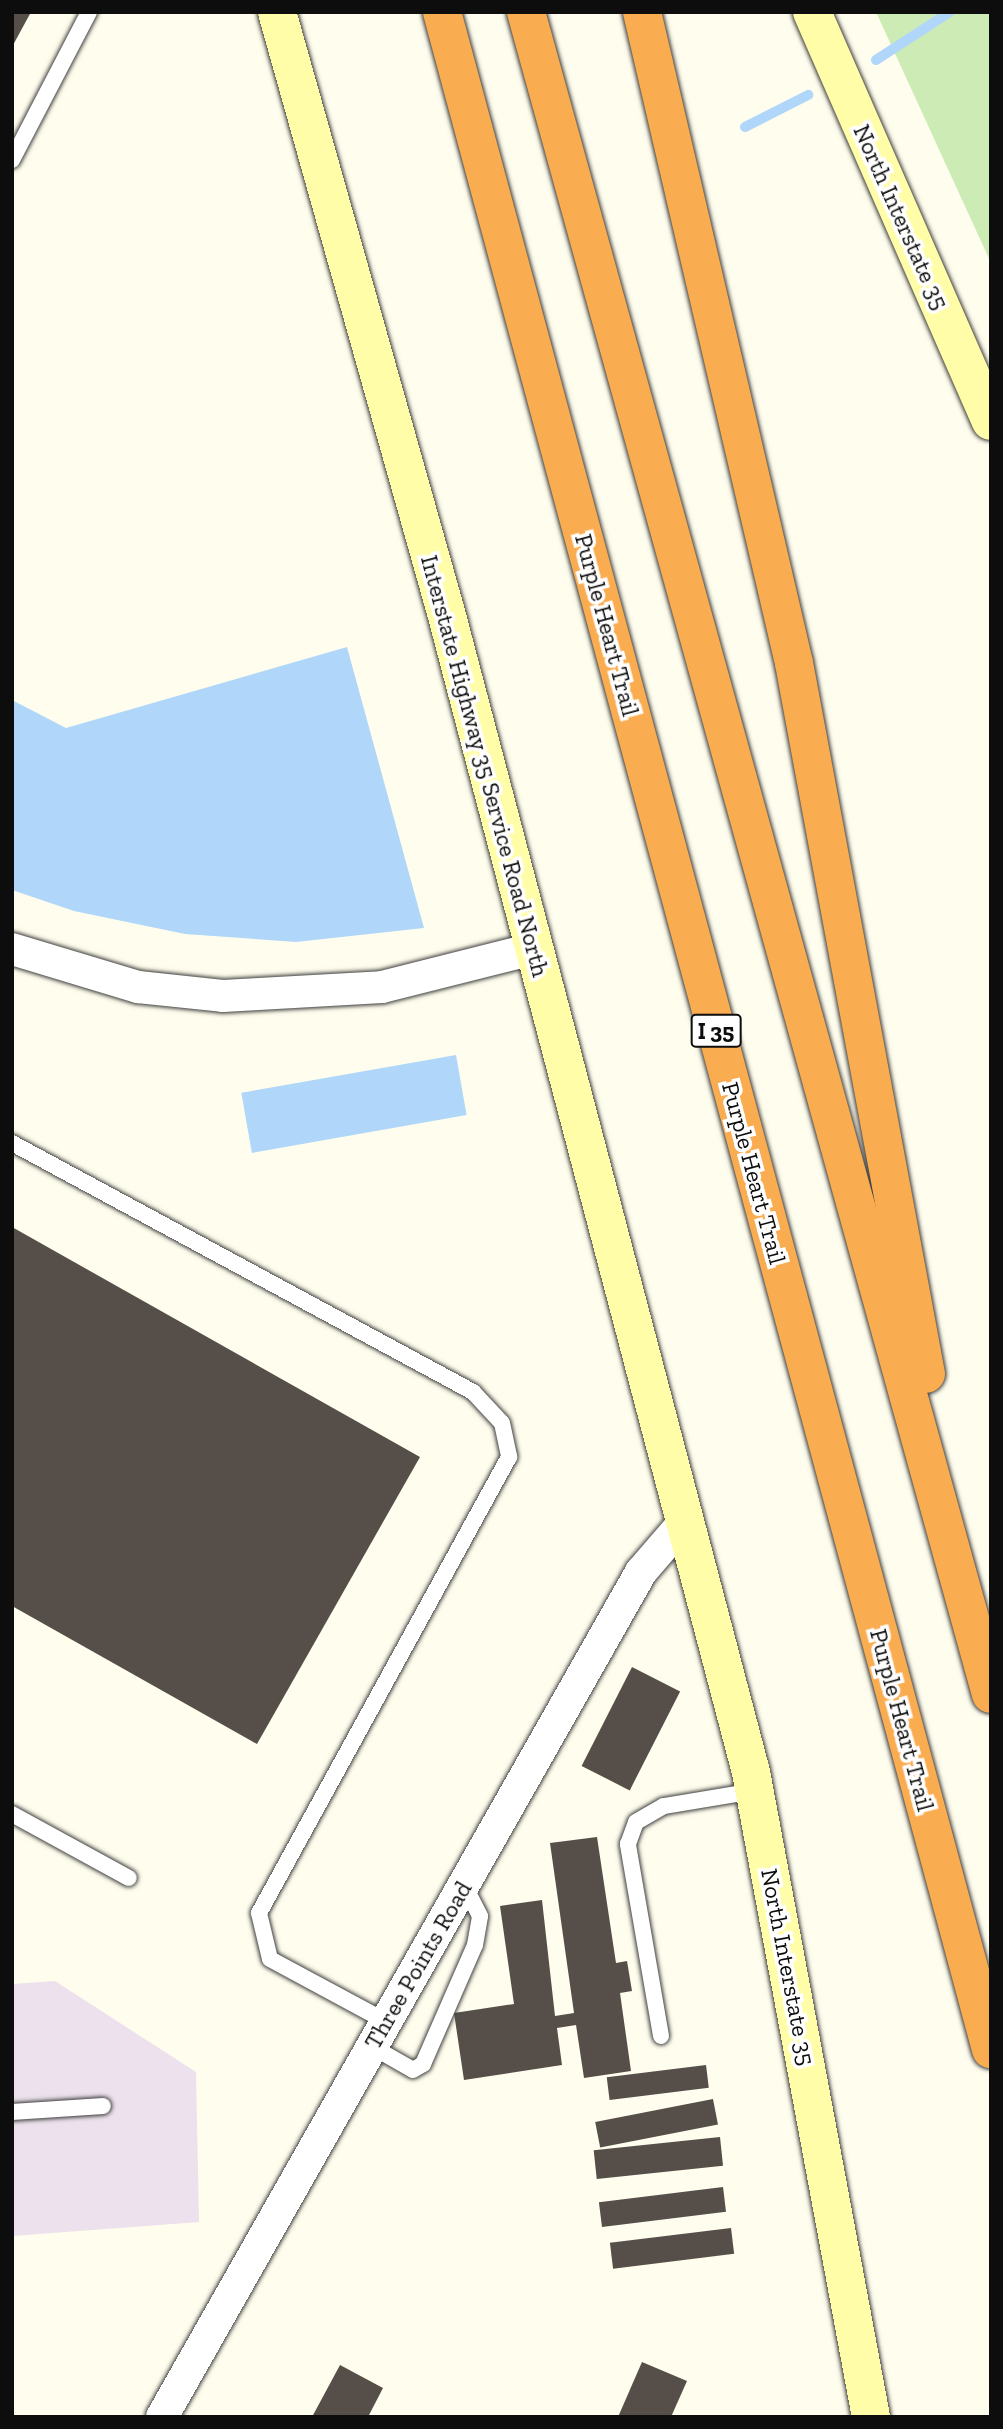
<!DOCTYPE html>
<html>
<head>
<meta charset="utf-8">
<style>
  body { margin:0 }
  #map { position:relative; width:1003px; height:2429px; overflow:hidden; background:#fffded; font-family:"Zilla Slab",serif }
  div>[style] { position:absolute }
  .industrial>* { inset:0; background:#ece1ec }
  .green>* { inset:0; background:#cdebb5 }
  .water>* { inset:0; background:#b0d7f9; transform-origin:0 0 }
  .stream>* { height:10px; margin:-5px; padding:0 5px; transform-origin:5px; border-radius:5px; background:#b0d7f9 }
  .building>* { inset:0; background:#564f49; transform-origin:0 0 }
  .roads { filter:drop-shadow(0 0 2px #404040) drop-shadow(0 0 2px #404040) }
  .service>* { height:16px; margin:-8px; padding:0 8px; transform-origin:8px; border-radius:8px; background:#fff }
  .minor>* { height:32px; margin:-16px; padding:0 16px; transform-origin:16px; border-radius:16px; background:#fff }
  .secondary>* { height:38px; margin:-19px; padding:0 19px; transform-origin:19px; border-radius:19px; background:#fffda8 }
  .motorway>* { height:38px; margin:-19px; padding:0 19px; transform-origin:19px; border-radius:19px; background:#faac50 }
  span { translate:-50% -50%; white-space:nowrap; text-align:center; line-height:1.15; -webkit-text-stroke:7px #fff; paint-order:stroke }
  .shield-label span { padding:2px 5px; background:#fff; border:2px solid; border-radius:5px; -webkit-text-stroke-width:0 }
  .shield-label { font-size:23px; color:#0d0d0d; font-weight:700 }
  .street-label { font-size:24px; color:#0d0d0d }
  .frame { position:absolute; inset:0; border:14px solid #0d0d0d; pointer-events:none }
</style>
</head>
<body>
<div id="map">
  <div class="industrial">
    <i style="clip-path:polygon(55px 1981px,196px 2072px,199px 2222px,12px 2236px,12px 1984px)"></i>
  </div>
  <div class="green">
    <i style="clip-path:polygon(876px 12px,991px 12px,991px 263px)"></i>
  </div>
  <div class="water">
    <i style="clip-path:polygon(347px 647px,424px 928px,296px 942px,185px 934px,74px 911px,12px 890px,12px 700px,66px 728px)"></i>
    <i style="left:456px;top:1055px;width:61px;height:218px;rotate:80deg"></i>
  </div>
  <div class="stream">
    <i style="left:876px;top:60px;width:88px;rotate:-33deg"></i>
    <i style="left:745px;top:127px;width:71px;rotate:-26.9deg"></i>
  </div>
  <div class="building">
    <i style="clip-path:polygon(12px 12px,31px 12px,12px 47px)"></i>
    <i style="clip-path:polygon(12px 1227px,420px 1457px,257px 1744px,12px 1606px)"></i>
    <i style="left:632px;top:1667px;width:54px;height:111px;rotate:27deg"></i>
    <i style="clip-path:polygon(597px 1837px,616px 1963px,627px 1961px,632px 1991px,620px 1993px,631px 2071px,584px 2078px,576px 2025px,557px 2028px,562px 2065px,464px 2080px,454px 2013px,514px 2004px,500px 1906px,542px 1900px,555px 2016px,574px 2013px,550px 1843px)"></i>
    <i style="left:706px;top:2065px;width:23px;height:100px;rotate:83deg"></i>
    <i style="left:713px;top:2099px;width:26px;height:120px;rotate:79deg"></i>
    <i style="left:720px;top:2137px;width:29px;height:127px;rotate:84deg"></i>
    <i style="left:723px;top:2187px;width:25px;height:125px;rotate:83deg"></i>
    <i style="left:731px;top:2228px;width:26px;height:122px;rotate:83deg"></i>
    <i style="clip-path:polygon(642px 2362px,687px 2381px,671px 2417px,618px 2417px)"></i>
    <i style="clip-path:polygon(340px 2365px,383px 2388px,368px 2417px,312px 2417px)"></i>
  </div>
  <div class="roads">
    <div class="service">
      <i style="left:12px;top:160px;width:167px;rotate:-62.5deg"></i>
      <i style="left:12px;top:1143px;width:524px;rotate:28.37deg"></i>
      <i style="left:473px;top:1392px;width:42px;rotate:46.9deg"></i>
      <i style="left:502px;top:1423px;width:35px;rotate:78deg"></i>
      <i style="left:509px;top:1457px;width:520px;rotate:118.73deg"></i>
      <i style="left:259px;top:1913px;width:47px;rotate:76.6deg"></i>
      <i style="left:270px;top:1959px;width:131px;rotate:28.3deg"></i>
      <i style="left:12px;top:1814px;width:133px;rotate:28.7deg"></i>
      <i style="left:661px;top:2036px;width:195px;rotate:-99.8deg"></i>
      <i style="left:628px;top:1844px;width:23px;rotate:-70deg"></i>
      <i style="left:636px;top:1822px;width:32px;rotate:-30deg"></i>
      <i style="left:664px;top:1806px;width:92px;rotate:-9.4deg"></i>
      <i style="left:371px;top:2046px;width:48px;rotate:29.7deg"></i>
      <i style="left:413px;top:2070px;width:12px;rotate:-31deg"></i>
      <i style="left:423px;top:2064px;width:130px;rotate:-66.4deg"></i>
      <i style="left:475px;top:1945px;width:29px;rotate:-80deg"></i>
      <i style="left:480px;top:1916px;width:35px;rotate:-117deg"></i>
      <i style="left:12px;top:2112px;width:91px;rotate:-3.8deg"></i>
    </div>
    <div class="minor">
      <i style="left:12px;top:949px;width:132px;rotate:16.8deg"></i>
      <i style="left:138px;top:987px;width:85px;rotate:6deg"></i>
      <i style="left:223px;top:996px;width:159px;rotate:-3.2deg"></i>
      <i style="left:382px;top:987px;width:156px;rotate:-14.1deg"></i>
      <i style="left:162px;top:2417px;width:971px;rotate:-60.45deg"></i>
      <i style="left:641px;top:1572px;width:67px;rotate:-49.2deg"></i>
    </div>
    <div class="secondary">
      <i style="left:277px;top:12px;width:627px;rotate:74.28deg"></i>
      <i style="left:447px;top:616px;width:1195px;rotate:75.27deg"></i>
      <i style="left:751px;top:1772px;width:656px;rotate:79.46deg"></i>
      <i style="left:812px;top:12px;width:446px;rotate:66.4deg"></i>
    </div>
    <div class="motorway">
      <i style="left:442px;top:12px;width:2110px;rotate:74.92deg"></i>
      <i style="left:526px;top:12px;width:1745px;rotate:74.55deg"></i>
      <i style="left:642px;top:12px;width:669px;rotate:76.86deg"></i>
      <i style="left:794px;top:663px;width:723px;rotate:79.48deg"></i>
    </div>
  </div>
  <div class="shield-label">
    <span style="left:716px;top:1031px">I 35</span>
  </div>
  <div class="street-label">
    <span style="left:901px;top:217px;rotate:66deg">North Interstate 35</span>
    <span style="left:607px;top:625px;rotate:75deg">Purple Heart Trail</span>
    <span style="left:485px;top:766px;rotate:75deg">Interstate Highway 35 Service Road North</span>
    <span style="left:754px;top:1173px;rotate:75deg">Purple Heart Trail</span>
    <span style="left:902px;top:1720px;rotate:75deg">Purple Heart Trail</span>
    <span style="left:418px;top:1965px;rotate:-60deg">Three Points Road</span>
    <span style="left:788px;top:1967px;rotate:79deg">North Interstate 35</span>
  </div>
  <div class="frame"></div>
</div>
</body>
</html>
